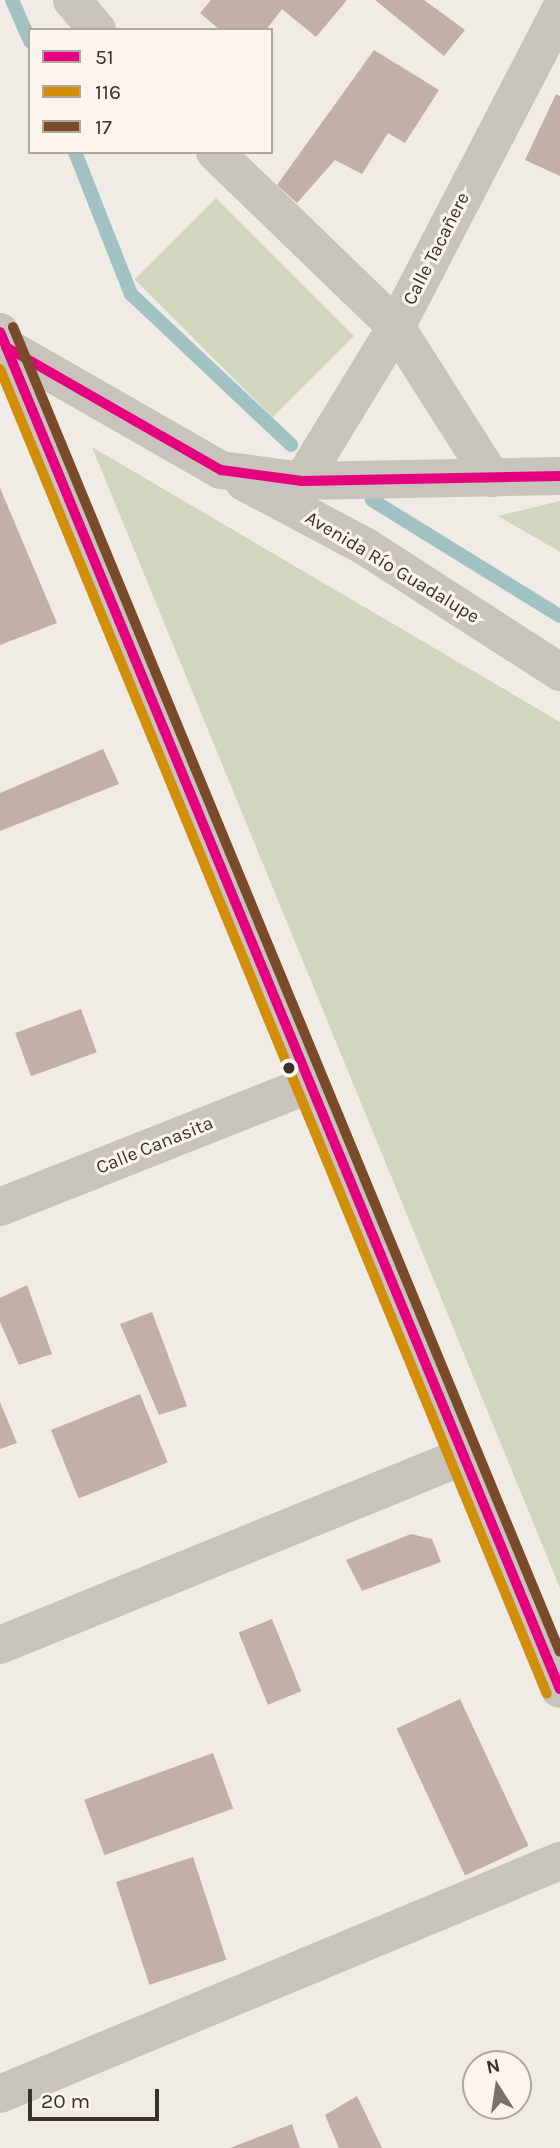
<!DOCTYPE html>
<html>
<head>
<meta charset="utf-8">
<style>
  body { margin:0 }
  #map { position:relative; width:560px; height:2148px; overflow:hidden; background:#f0ebe5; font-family:Karla,sans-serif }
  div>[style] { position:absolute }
  .green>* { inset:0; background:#d1d6bf; transform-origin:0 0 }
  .stream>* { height:14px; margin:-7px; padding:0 7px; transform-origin:7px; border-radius:7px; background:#a1c2c1 }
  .building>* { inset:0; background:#c3afa7; transform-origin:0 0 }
  .minor>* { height:38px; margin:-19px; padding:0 19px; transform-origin:19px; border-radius:19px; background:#c9c3be }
  .bus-1>* { height:10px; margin:-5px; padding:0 5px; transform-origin:5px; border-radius:5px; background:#e5007d }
  .bus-2>* { height:10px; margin:-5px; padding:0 5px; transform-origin:5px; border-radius:5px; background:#d18e09 }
  .bus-3>* { height:10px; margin:-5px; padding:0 5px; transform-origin:5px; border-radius:5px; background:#7a4b2a }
  .dots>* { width:19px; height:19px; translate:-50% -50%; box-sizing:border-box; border:4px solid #fbf5ee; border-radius:50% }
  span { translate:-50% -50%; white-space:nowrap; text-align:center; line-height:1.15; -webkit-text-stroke:6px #fbf5ee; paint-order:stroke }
  .street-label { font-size:19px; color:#3b302b }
  .legend { position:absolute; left:28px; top:28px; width:245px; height:126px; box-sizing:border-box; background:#fbf5ee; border:2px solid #aea6a0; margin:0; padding:9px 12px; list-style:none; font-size:21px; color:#3b302b }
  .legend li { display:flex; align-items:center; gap:14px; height:35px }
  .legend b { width:35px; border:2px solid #aea6a0 }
  .north { position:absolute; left:462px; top:2050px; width:70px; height:70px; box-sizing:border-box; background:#fbf5ee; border:2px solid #aea6a0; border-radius:50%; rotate:348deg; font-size:19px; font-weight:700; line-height:28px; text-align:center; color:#3b302b }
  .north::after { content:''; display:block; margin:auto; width:24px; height:32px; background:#7a716c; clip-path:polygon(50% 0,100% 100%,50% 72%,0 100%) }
  .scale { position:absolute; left:28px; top:2089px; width:131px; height:32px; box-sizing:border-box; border:4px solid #3b302b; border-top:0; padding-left:9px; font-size:21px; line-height:24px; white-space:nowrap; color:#3b302b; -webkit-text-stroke:5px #fbf5ee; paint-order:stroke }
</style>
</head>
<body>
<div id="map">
  <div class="green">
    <i style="left:216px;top:198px;width:195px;height:115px;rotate:45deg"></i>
    <i style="clip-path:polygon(92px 447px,560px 722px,560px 1588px)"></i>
    <i style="clip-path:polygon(560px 501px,560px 552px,498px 516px)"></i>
  </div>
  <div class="stream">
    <i style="left:12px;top:0;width:45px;rotate:66.3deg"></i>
    <i style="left:75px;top:152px;width:153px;rotate:68.5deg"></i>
    <i style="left:131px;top:294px;width:220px;rotate:43.3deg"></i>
    <i style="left:372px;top:500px;width:221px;rotate:31.7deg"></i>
  </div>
  <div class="building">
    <i style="clip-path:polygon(211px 0,347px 0,316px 37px,282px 9px,266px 30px,220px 30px,200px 13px)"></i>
    <i style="clip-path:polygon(375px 0,424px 0,465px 30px,444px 56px)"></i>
    <i style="clip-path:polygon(374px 50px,439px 90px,405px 143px,388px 133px,362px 174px,335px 160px,297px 203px,277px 185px)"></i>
    <i style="clip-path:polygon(556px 94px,560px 96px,560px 176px,525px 160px)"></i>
    <i style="clip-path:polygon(0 488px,57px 623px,0 645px)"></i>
    <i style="clip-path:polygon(103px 749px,119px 784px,0 831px,0 793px)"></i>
    <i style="left:81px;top:1009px;width:46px;height:70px;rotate:70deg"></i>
    <i style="clip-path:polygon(27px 1285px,52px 1354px,19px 1365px,0 1322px,0 1298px)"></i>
    <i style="clip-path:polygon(152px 1312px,187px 1406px,159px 1415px,120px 1324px)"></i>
    <i style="left:140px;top:1394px;width:74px;height:96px;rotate:68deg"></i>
    <i style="clip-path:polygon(0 1402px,17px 1443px,0 1449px)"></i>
    <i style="clip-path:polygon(411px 1534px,432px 1539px,441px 1562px,362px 1591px,346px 1560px)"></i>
    <i style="left:272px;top:1619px;width:78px;height:36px;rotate:68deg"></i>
    <i style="left:460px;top:1699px;width:162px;height:70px;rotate:65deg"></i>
    <i style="left:213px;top:1753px;width:59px;height:137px;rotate:70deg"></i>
    <i style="left:193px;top:1857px;width:108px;height:81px;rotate:72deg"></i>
    <i style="clip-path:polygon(357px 2096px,382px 2148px,339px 2148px,325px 2115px)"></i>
    <i style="clip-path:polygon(292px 2124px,300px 2148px,230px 2148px)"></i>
  </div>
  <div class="minor">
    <i style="left:72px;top:0;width:39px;rotate:50deg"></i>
    <i style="left:215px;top:152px;width:252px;rotate:44deg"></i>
    <i style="left:396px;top:327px;width:179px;rotate:57.6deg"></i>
    <i style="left:0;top:332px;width:1468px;rotate:67.58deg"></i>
    <i style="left:6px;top:347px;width:248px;rotate:29.8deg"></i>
    <i style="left:221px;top:470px;width:82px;rotate:7.7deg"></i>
    <i style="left:302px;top:481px;width:258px;rotate:-1.1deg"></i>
    <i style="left:302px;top:481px;width:180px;rotate:-58.6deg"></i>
    <i style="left:396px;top:327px;width:357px;rotate:-62.6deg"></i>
    <i style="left:244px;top:482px;width:138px;rotate:28deg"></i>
    <i style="left:366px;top:547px;width:231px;rotate:32.8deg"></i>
    <i style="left:0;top:1207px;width:334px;rotate:-21.6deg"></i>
    <i style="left:0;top:1645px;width:501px;rotate:-22.16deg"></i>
    <i style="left:0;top:2094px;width:607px;rotate:-22.59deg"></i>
  </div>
  <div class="bus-1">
    <i style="left:0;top:332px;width:1468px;rotate:67.58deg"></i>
    <i style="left:6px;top:347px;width:248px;rotate:29.8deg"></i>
    <i style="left:221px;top:470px;width:82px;rotate:7.7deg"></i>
    <i style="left:302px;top:481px;width:258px;rotate:-1.1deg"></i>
  </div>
  <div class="bus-2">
    <i style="left:0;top:369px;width:1433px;rotate:67.57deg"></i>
  </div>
  <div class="bus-3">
    <i style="left:13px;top:327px;width:1433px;rotate:67.57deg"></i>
  </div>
  <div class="dots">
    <i style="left:289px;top:1068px;background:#3b302b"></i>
  </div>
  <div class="street-label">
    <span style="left:437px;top:249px;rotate:-63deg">Calle Tacañere</span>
    <span style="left:392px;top:568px;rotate:31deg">Avenida Río Guadalupe</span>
    <span style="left:155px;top:1146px;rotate:-22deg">Calle Canasita</span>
  </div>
  <ul class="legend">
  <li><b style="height:9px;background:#e5007d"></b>51</li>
  <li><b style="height:9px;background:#d18e09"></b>116</li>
  <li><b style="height:9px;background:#7a4b2a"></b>17</li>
  </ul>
  <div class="north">N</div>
  <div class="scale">20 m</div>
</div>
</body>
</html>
